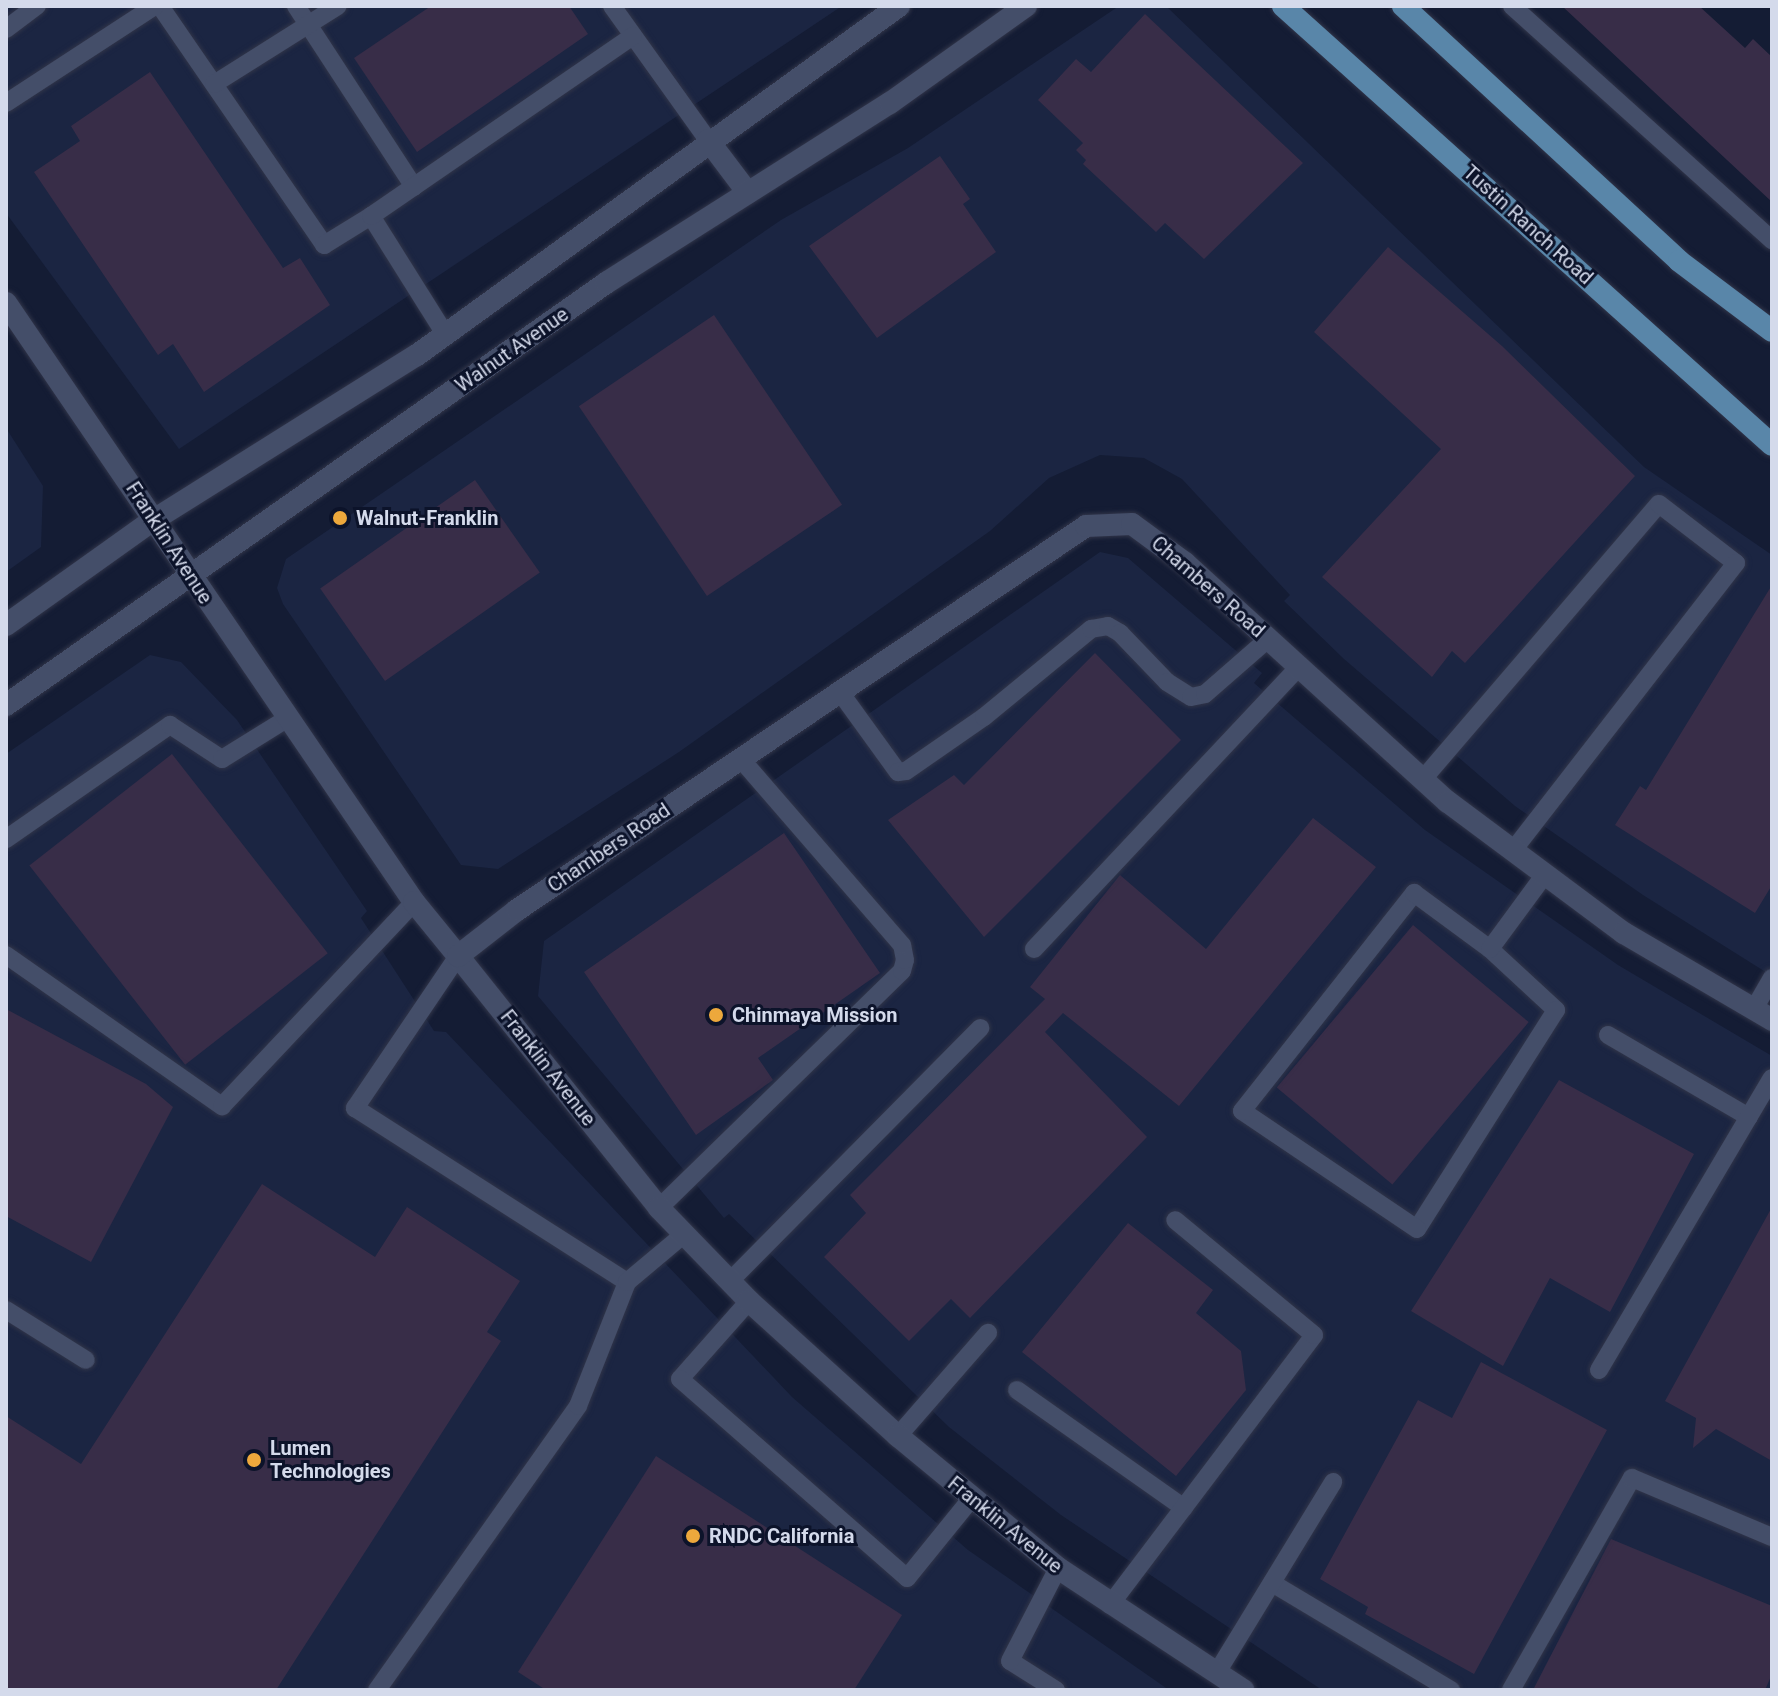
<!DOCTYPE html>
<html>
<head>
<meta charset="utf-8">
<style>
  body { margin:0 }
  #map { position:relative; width:1778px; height:1696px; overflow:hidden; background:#141c34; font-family:Roboto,sans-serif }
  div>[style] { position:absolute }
  .built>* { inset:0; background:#1b2542 }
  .building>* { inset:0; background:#382d48; transform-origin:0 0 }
  .roads { filter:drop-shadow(0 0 2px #313549) drop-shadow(0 0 2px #313549) }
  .service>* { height:18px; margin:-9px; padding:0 9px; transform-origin:9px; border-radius:9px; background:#444e69 }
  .minor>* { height:22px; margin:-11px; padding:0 11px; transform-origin:11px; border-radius:11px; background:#444e69 }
  .tertiary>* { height:22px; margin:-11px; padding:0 11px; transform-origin:11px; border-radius:11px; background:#444e69 }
  .secondary>* { height:22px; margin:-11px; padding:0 11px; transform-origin:11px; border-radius:11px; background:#444e69 }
  .primary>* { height:22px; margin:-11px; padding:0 11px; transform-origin:11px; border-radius:11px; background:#5986a9 }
  .dots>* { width:22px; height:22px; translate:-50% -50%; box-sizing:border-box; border:4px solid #0c132a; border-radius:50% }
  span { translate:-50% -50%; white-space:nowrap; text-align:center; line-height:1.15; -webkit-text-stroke:6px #0c132a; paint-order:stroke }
  .street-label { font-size:20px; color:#d4daeb }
  .poi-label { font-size:20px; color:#d4daeb; font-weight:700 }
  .left { translate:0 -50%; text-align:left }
  .frame { position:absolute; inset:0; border:8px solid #d4daeb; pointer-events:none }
</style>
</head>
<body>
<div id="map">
  <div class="built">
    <i style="clip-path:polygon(6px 6px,842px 6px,179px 449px,6px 213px)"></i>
    <i style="clip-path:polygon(1119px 6px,1166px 6px,1644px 467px,1772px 555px,1772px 976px,1643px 895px,1515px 806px,1344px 659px,1284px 601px,1290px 595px,1182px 479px,1144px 458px,1100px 455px,1049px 478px,990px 531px,679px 752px,498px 869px,461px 865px,283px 604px,277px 588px,286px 559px,781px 220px,908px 148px)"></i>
    <i style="clip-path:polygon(6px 428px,43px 486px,41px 547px,6px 572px)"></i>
    <i style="clip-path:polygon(1100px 552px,1128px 558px,1262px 673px,1254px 683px,1425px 830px,1618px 965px,1772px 1056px,1772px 1690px,1322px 1690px,1061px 1515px,949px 1427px,729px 1214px,724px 1218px,538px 996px,544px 941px)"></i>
    <i style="clip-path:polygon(150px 655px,181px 662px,237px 720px,367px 911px,361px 918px,434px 1031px,446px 1032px,792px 1397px,968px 1550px,1169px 1690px,6px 1690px,6px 754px)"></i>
  </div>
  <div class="building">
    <i style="clip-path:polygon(431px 6px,569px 6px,588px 34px,417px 152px,354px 58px)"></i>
    <i style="clip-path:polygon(1562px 6px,1699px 6px,1745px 48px,1753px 39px,1772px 57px,1772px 202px)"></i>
    <i style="clip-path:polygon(1145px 14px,1303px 163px,1204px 259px,1165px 223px,1156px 232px,1083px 164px,1086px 160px,1076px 150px,1083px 143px,1038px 100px,1076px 59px,1091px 72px)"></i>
    <i style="clip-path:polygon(150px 72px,283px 268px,300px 258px,330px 305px,204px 392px,173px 344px,158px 355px,34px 172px,80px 141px,71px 126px)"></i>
    <i style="clip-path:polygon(940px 156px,970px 199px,963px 204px,996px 252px,877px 338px,809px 246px)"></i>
    <i style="clip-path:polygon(1388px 247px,1502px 346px,1635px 476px,1465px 663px,1452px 651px,1432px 677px,1322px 577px,1441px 449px,1314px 332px)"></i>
    <i style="left:714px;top:315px;width:229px;height:163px;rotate:56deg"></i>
    <i style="left:475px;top:480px;width:113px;height:189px;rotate:55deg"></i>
    <i style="clip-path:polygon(1772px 585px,1772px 885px,1755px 913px,1615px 825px,1640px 786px,1646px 790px)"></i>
    <i style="clip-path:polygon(1095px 653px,1181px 740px,984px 937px,888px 820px,954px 775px,964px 785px)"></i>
    <i style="left:172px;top:754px;width:253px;height:181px;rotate:52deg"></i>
    <i style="clip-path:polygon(1313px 818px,1376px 867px,1179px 1106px,1063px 1013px,1045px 1032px,1147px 1137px,970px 1318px,951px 1299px,909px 1341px,824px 1257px,866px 1213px,850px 1195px,1045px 999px,1030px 987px,1120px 875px,1206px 949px)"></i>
    <i style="clip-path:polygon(784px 833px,880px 973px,758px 1058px,773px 1080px,696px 1135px,584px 972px)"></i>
    <i style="left:1413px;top:925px;width:151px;height:212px;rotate:40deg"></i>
    <i style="clip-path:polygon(6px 1009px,146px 1084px,173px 1107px,91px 1262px,6px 1216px)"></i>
    <i style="clip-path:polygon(1559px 1080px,1694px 1154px,1610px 1312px,1550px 1278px,1503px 1366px,1411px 1311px)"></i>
    <i style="clip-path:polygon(262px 1184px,375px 1257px,407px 1207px,520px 1281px,487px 1332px,501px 1341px,276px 1690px,6px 1690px,6px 1416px,81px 1464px)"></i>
    <i style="clip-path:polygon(1772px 1207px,1772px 1461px,1716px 1429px,1693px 1448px,1696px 1418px,1665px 1401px)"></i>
    <i style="clip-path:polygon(1128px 1223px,1213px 1290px,1196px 1313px,1241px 1351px,1246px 1390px,1176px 1476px,1022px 1352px)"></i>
    <i style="clip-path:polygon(1481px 1362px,1607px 1430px,1474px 1674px,1365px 1614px,1368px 1607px,1320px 1579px,1418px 1400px,1452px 1418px)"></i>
    <i style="clip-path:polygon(656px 1456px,902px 1615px,854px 1690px,546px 1690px,518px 1672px)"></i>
    <i style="clip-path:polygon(1611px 1539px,1772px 1606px,1772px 1674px,1765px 1690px,1533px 1690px)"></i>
  </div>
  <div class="roads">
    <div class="service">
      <i style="left:160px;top:6px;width:290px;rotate:55.5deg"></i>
      <i style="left:324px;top:245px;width:55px;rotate:-31.7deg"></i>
      <i style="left:371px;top:216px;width:139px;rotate:57.9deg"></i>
      <i style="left:296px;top:6px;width:216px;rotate:56.9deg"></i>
      <i style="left:612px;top:6px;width:165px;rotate:54.4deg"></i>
      <i style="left:1512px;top:6px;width:350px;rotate:42deg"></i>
      <i style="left:6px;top:29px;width:39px;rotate:-37deg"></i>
      <i style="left:214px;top:84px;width:146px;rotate:-32.2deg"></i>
      <i style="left:6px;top:103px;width:178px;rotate:-33.1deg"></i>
      <i style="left:371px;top:216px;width:318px;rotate:-34.5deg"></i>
      <i style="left:840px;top:692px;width:99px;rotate:54.1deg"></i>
      <i style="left:898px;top:772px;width:8px;rotate:-7deg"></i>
      <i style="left:906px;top:771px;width:95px;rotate:-34.7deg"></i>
      <i style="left:984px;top:717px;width:139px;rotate:-39.4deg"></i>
      <i style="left:1091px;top:629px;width:17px;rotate:-10deg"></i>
      <i style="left:1108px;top:626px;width:14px;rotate:30deg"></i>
      <i style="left:1120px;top:633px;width:68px;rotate:46.2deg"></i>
      <i style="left:1167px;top:682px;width:28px;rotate:32deg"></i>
      <i style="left:1191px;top:697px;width:14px;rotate:-12deg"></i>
      <i style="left:1205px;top:694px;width:84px;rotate:-41.1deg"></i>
      <i style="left:1423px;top:779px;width:362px;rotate:-49.4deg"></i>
      <i style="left:1659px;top:504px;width:97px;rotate:37.5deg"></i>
      <i style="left:1736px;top:563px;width:363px;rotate:127.8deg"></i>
      <i style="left:6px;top:839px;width:200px;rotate:-34.8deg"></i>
      <i style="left:170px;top:725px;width:62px;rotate:33.2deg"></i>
      <i style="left:222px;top:759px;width:78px;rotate:-31.8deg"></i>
      <i style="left:1034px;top:949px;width:387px;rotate:-46.8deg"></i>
      <i style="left:1490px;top:949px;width:90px;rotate:42.7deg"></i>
      <i style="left:1556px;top:1010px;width:259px;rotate:122.4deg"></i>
      <i style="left:1417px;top:1229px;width:211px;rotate:-146deg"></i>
      <i style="left:1242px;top:1111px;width:278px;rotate:-51.7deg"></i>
      <i style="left:1414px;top:893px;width:94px;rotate:36.4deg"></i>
      <i style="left:1490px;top:949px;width:93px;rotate:-53.7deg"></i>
      <i style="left:6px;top:955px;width:264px;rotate:35deg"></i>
      <i style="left:222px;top:1106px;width:280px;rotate:-46.7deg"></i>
      <i style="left:458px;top:956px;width:184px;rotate:124.1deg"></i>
      <i style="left:355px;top:1108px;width:323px;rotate:32.6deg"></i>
      <i style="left:1754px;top:1009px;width:36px;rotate:-60deg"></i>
      <i style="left:1608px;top:1035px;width:163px;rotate:30.2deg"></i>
      <i style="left:659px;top:1208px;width:339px;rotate:-44.3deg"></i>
      <i style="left:902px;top:971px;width:11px;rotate:-75deg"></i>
      <i style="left:905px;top:960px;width:15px;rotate:-101deg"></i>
      <i style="left:902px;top:945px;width:246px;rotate:-130.9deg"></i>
      <i style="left:730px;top:1281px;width:356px;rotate:-45.3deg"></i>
      <i style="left:749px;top:1301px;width:104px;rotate:131.5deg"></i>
      <i style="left:680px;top:1379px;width:302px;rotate:41.2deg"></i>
      <i style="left:907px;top:1578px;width:102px;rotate:-51deg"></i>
      <i style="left:6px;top:1310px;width:94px;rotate:32deg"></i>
      <i style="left:1599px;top:1370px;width:339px;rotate:-59.4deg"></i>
      <i style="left:1017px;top:1390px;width:204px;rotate:35.2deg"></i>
      <i style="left:898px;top:1436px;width:137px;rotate:-48.9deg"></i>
      <i style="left:1272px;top:1583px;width:209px;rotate:30.9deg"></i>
      <i style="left:1110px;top:1605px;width:338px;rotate:-52.9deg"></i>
      <i style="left:1314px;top:1335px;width:180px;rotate:-140.4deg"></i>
      <i style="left:1216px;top:1674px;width:225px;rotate:-58.6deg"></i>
      <i style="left:377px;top:1690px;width:348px;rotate:-54.7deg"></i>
      <i style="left:578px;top:1406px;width:133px;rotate:-68.4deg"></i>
      <i style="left:627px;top:1282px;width:73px;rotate:-40deg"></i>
      <i style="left:1056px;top:1690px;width:54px;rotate:-147.8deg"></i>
      <i style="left:1010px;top:1661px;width:105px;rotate:-62.7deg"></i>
      <i style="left:1511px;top:1690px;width:244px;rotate:-60.3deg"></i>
      <i style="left:1632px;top:1478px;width:152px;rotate:22.9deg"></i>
    </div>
    <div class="minor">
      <i style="left:458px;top:956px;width:322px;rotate:51.4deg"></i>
      <i style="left:659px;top:1208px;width:129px;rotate:45.9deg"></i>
      <i style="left:749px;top:1301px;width:201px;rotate:42.2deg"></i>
      <i style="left:898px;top:1436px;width:207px;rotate:39.5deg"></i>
      <i style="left:1058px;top:1568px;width:222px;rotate:33.4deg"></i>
    </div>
    <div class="tertiary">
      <i style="left:6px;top:303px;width:725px;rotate:55.74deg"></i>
      <i style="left:414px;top:902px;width:70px;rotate:50.8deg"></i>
      <i style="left:458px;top:956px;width:75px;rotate:-37.9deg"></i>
      <i style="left:517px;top:910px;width:686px;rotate:-34.01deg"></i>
      <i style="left:1086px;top:526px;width:46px;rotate:-2.5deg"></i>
      <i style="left:1132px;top:524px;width:66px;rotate:36.3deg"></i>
      <i style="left:1185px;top:563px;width:355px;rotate:42.3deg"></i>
      <i style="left:1448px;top:802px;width:219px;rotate:36.7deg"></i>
      <i style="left:1624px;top:933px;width:172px;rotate:30.4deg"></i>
    </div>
    <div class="secondary">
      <i style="left:708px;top:140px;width:66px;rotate:53deg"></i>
      <i style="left:6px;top:625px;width:179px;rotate:-35.5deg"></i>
      <i style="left:152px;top:521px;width:313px;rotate:-32.1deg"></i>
      <i style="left:417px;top:355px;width:595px;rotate:-35.91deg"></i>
      <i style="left:6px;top:705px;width:734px;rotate:-35.12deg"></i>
      <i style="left:606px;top:283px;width:336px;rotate:-32.4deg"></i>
      <i style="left:890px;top:103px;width:167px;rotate:-35.5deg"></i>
    </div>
    <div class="primary">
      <i style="left:1283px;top:6px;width:657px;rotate:41.92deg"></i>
      <i style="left:1403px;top:6px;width:376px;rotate:42.7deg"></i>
      <i style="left:1679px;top:261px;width:116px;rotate:37deg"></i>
    </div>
  </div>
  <div class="dots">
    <i style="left:340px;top:518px;background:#eda83c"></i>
    <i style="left:716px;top:1015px;background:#eda83c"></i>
    <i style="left:254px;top:1460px;background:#eda83c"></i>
    <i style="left:693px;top:1536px;background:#eda83c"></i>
  </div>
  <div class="street-label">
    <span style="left:1528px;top:225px;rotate:42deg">Tustin Ranch Road</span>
    <span style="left:512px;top:350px;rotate:-35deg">Walnut Avenue</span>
    <span style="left:169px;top:543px;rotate:57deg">Franklin Avenue</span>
    <span style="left:1208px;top:587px;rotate:41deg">Chambers Road</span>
    <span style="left:609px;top:848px;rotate:-34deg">Chambers Road</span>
    <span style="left:548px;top:1068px;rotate:52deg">Franklin Avenue</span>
    <span style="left:1005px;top:1525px;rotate:39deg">Franklin Avenue</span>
  </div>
  <div class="poi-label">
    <span class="left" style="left:356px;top:518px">Walnut-Franklin</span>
    <span class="left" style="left:732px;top:1015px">Chinmaya Mission</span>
    <span class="left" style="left:270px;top:1460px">Lumen<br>Technologies</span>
    <span class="left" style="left:709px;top:1536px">RNDC California</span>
  </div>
  <div class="frame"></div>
</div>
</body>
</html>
